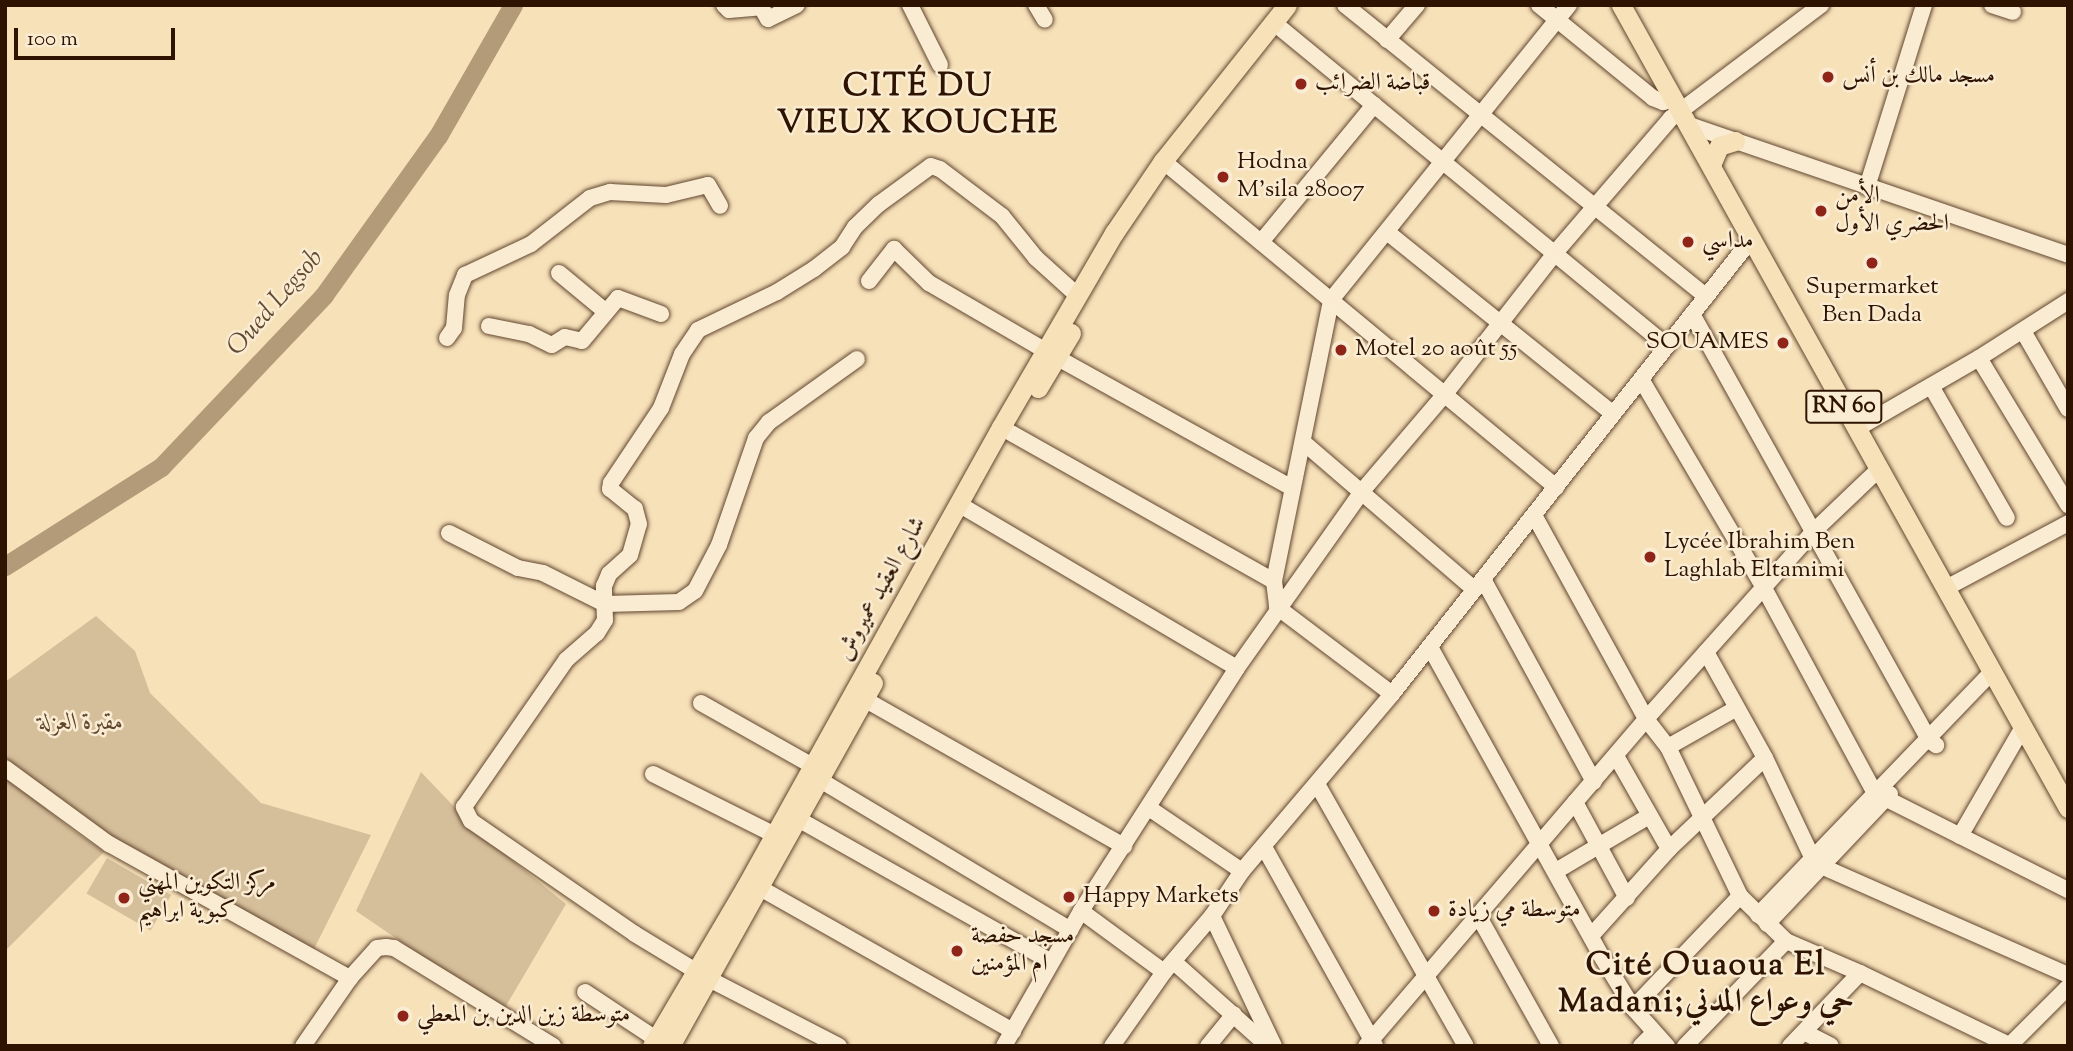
<!DOCTYPE html>
<html>
<head>
<meta charset="utf-8">
<style>
  body { margin:0 }
  #map { position:relative; width:2073px; height:1051px; overflow:hidden; background:#f7e1b9; font-family:"Sorts Mill Goudy",Amiri,serif }
  div>[style] { position:absolute }
  .green>* { inset:0; background:#d5be9a; transform-origin:0 0 }
  .river>* { height:19px; margin:-9.5px; padding:0 9.5px; transform-origin:9.5px; border-radius:9.5px; background:#b39b7a }
  .roads { filter:drop-shadow(0 0 2px #61462f) drop-shadow(0 0 2px #61462f) }
  .minor>* { height:16px; margin:-8px; padding:0 8px; transform-origin:8px; border-radius:8px; background:#faecd2 }
  .major>* { height:19px; margin:-9.5px; padding:0 9.5px; transform-origin:9.5px; border-radius:9.5px; background:#f7e1b9 }
  .dots>* { width:19px; height:19px; translate:-50% -50%; box-sizing:border-box; border:4px solid #faecd2; border-radius:50% }
  span { translate:-50% -50%; white-space:nowrap; text-align:center; line-height:1.15; -webkit-text-stroke:5px #faecd2; paint-order:stroke }
  .shield-label span { padding:2px 5px; background:#faecd2; border:2px solid; border-radius:5px; -webkit-text-stroke-width:0 }
  .shield-label { font-size:23px; color:#2f1301; font-weight:700 }
  .poi-label { font-size:24px; color:#2f1301 }
  .left { translate:0 -50%; text-align:left }
  .right { translate:-100% -50%; text-align:right }
  .street-label { font-size:24px; color:#2f1301 }
  .park-label { font-size:24px; color:#61462f; font-style:italic }
  .water-label { font-size:26px; color:#644931; font-style:italic }
  .district-label { font-size:32px; color:#2f1301; font-weight:700; letter-spacing:2px }
  .frame { position:absolute; inset:0; border:7px solid #2f1301; pointer-events:none }
  .scale { position:absolute; left:14px; top:28px; width:161px; height:32px; box-sizing:border-box; border:4px solid #2f1301; border-top:0; padding-left:9px; font-size:21px; line-height:24px; white-space:nowrap; color:#2f1301; -webkit-text-stroke:5px #faecd2; paint-order:stroke }
</style>
</head>
<body>
<div id="map">
  <div class="green">
    <i style="clip-path:polygon(96px 616px,135px 651px,150px 693px,261px 803px,371px 835px,311px 955px,116px 842px,5px 763px,5px 682px)"></i>
    <i style="clip-path:polygon(421px 772px,479px 833px,566px 904px,503px 1011px,356px 911px)"></i>
    <i style="clip-path:polygon(5px 776px,71px 829px,104px 852px,5px 951px)"></i>
    <i style="left:107px;top:858px;width:74px;height:41px;rotate:30deg"></i>
  </div>
  <div class="river">
    <i style="left:5px;top:566px;width:185px;rotate:-32.4deg"></i>
    <i style="left:161px;top:467px;width:237px;rotate:-46.5deg"></i>
    <i style="left:324px;top:295px;width:196px;rotate:-54.4deg"></i>
    <i style="left:438px;top:136px;width:151px;rotate:-60.2deg"></i>
  </div>
  <div class="roads">
    <div class="minor">
      <i style="left:724px;top:5px;width:7px;rotate:45deg"></i>
      <i style="left:729px;top:10px;width:32px;rotate:-5deg"></i>
      <i style="left:761px;top:7px;width:14px;rotate:60deg"></i>
      <i style="left:768px;top:19px;width:32px;rotate:-26deg"></i>
      <i style="left:910px;top:5px;width:67px;rotate:63.4deg"></i>
      <i style="left:1036px;top:5px;width:17px;rotate:59deg"></i>
      <i style="left:1345px;top:5px;width:464px;rotate:38.9deg"></i>
      <i style="left:1539px;top:5px;width:147px;rotate:39.2deg"></i>
      <i style="left:1653px;top:98px;width:11px;rotate:22deg"></i>
      <i style="left:1663px;top:102px;width:12px;rotate:-14deg"></i>
      <i style="left:1992px;top:5px;width:22px;rotate:18deg"></i>
      <i style="left:1273px;top:22px;width:510px;rotate:39.43deg"></i>
      <i style="left:1387px;top:40px;width:46px;rotate:-49.4deg"></i>
      <i style="left:1689px;top:125px;width:401px;rotate:18.9deg"></i>
      <i style="left:1163px;top:161px;width:511px;rotate:39.68deg"></i>
      <i style="left:1867px;top:187px;width:191px;rotate:-72.6deg"></i>
      <i style="left:1387px;top:232px;width:290px;rotate:38.8deg"></i>
      <i style="left:1261px;top:242px;width:178px;rotate:-50.5deg"></i>
      <i style="left:559px;top:273px;width:60px;rotate:39.6deg"></i>
      <i style="left:869px;top:281px;width:41px;rotate:-52deg"></i>
      <i style="left:894px;top:249px;width:49px;rotate:44.2deg"></i>
      <i style="left:929px;top:283px;width:147px;rotate:30.2deg"></i>
      <i style="left:1056px;top:357px;width:270px;rotate:29deg"></i>
      <i style="left:1692px;top:314px;width:487px;rotate:60.9deg"></i>
      <i style="left:1929px;top:740px;width:9px;rotate:36deg"></i>
      <i style="left:489px;top:326px;width:41px;rotate:11.3deg"></i>
      <i style="left:529px;top:334px;width:25px;rotate:26deg"></i>
      <i style="left:552px;top:345px;width:15px;rotate:-32deg"></i>
      <i style="left:565px;top:337px;width:17px;rotate:13deg"></i>
      <i style="left:582px;top:341px;width:56px;rotate:-50.1deg"></i>
      <i style="left:618px;top:298px;width:46px;rotate:20.4deg"></i>
      <i style="left:2023px;top:331px;width:90px;rotate:60deg"></i>
      <i style="left:447px;top:338px;width:12px;rotate:-55deg"></i>
      <i style="left:454px;top:328px;width:33px;rotate:-85deg"></i>
      <i style="left:457px;top:295px;width:22px;rotate:-68deg"></i>
      <i style="left:465px;top:275px;width:73px;rotate:-25.2deg"></i>
      <i style="left:531px;top:244px;width:75px;rotate:-37.9deg"></i>
      <i style="left:590px;top:198px;width:21px;rotate:-17deg"></i>
      <i style="left:610px;top:192px;width:56px;rotate:3.1deg"></i>
      <i style="left:666px;top:195px;width:43px;rotate:-13.4deg"></i>
      <i style="left:708px;top:185px;width:24px;rotate:60deg"></i>
      <i style="left:1979px;top:358px;width:172px;rotate:58.8deg"></i>
      <i style="left:1641px;top:379px;width:243px;rotate:59.5deg"></i>
      <i style="left:1764px;top:588px;width:233px;rotate:61.6deg"></i>
      <i style="left:1875px;top:793px;width:216px;rotate:26.7deg"></i>
      <i style="left:1931px;top:386px;width:152px;rotate:60.1deg"></i>
      <i style="left:1856px;top:429px;width:142px;rotate:-30deg"></i>
      <i style="left:1979px;top:358px;width:106px;rotate:-32.6deg"></i>
      <i style="left:1011px;top:433px;width:302px;rotate:29.4deg"></i>
      <i style="left:1274px;top:581px;width:26px;rotate:83deg"></i>
      <i style="left:1277px;top:607px;width:144px;rotate:37.1deg"></i>
      <i style="left:1303px;top:442px;width:225px;rotate:40.7deg"></i>
      <i style="left:967px;top:509px;width:313px;rotate:30.5deg"></i>
      <i style="left:1534px;top:515px;width:233px;rotate:61.2deg"></i>
      <i style="left:1646px;top:719px;width:36px;rotate:52deg"></i>
      <i style="left:1668px;top:747px;width:165px;rotate:64.2deg"></i>
      <i style="left:449px;top:533px;width:77px;rotate:26.9deg"></i>
      <i style="left:518px;top:568px;width:25px;rotate:11deg"></i>
      <i style="left:543px;top:573px;width:69px;rotate:26.6deg"></i>
      <i style="left:605px;top:604px;width:74px;rotate:-1.5deg"></i>
      <i style="left:679px;top:602px;width:19px;rotate:-35deg"></i>
      <i style="left:695px;top:591px;width:52px;rotate:-62.4deg"></i>
      <i style="left:719px;top:545px;width:113px;rotate:-70.9deg"></i>
      <i style="left:756px;top:438px;width:21px;rotate:-51deg"></i>
      <i style="left:769px;top:422px;width:108px;rotate:-35.6deg"></i>
      <i style="left:1483px;top:579px;width:231px;rotate:61.3deg"></i>
      <i style="left:1274px;top:581px;width:287px;rotate:-78.5deg"></i>
      <i style="left:1331px;top:300px;width:379px;rotate:-51.1deg"></i>
      <i style="left:1946px;top:588px;width:138px;rotate:-28deg"></i>
      <i style="left:1430px;top:647px;width:351px;rotate:61deg"></i>
      <i style="left:1600px;top:954px;width:63px;rotate:58.6deg"></i>
      <i style="left:1633px;top:1008px;width:51px;rotate:48.2deg"></i>
      <i style="left:1706px;top:652px;width:121px;rotate:60.9deg"></i>
      <i style="left:1765px;top:758px;width:112px;rotate:64.6deg"></i>
      <i style="left:1813px;top:859px;width:11px;rotate:41deg"></i>
      <i style="left:1821px;top:866px;width:270px;rotate:23.8deg"></i>
      <i style="left:864px;top:699px;width:299px;rotate:29.5deg"></i>
      <i style="left:701px;top:703px;width:126px;rotate:29.4deg"></i>
      <i style="left:1668px;top:747px;width:79px;rotate:-29.5deg"></i>
      <i style="left:1616px;top:756px;width:107px;rotate:60.3deg"></i>
      <i style="left:5px;top:768px;width:129px;rotate:36.2deg"></i>
      <i style="left:109px;top:844px;width:276px;rotate:29.1deg"></i>
      <i style="left:653px;top:774px;width:134px;rotate:26.6deg"></i>
      <i style="left:820px;top:780px;width:292px;rotate:30.9deg"></i>
      <i style="left:1317px;top:784px;width:301px;rotate:60.4deg"></i>
      <i style="left:1575px;top:802px;width:109px;rotate:61.6deg"></i>
      <i style="left:1149px;top:808px;width:112px;rotate:34.1deg"></i>
      <i style="left:798px;top:819px;width:291px;rotate:29.4deg"></i>
      <i style="left:1960px;top:836px;width:126px;rotate:-60deg"></i>
      <i style="left:1264px;top:847px;width:228px;rotate:60.8deg"></i>
      <i style="left:1556px;top:871px;width:108px;rotate:-30.6deg"></i>
      <i style="left:760px;top:888px;width:291px;rotate:29.5deg"></i>
      <i style="left:1081px;top:911px;width:103px;rotate:36.3deg"></i>
      <i style="left:1758px;top:915px;width:337px;rotate:-46.1deg"></i>
      <i style="left:1212px;top:916px;width:144px;rotate:64.5deg"></i>
      <i style="left:1479px;top:917px;width:148px;rotate:60.8deg"></i>
      <i style="left:1767px;top:924px;width:179px;rotate:-46.6deg"></i>
      <i style="left:1591px;top:936px;width:117px;rotate:-48.1deg"></i>
      <i style="left:1669px;top:849px;width:132px;rotate:-43.5deg"></i>
      <i style="left:1786px;top:941px;width:81px;rotate:23.4deg"></i>
      <i style="left:1860px;top:973px;width:165px;rotate:25.8deg"></i>
      <i style="left:1174px;top:962px;width:126px;rotate:41.8deg"></i>
      <i style="left:585px;top:992px;width:85px;rotate:33.5deg"></i>
      <i style="left:1633px;top:1008px;width:155px;rotate:-46.3deg"></i>
      <i style="left:1740px;top:896px;width:64px;rotate:44.4deg"></i>
      <i style="left:1786px;top:941px;width:146px;rotate:133.9deg"></i>
      <i style="left:1804px;top:1032px;width:30px;rotate:27deg"></i>
      <i style="left:303px;top:1046px;width:83px;rotate:-55.3deg"></i>
      <i style="left:350px;top:978px;width:40px;rotate:-48deg"></i>
      <i style="left:377px;top:948px;width:9px;rotate:-6deg"></i>
      <i style="left:386px;top:947px;width:8px;rotate:7deg"></i>
      <i style="left:394px;top:948px;width:187px;rotate:31.6deg"></i>
      <i style="left:839px;top:1046px;width:146px;rotate:-152.7deg"></i>
      <i style="left:709px;top:979px;width:87px;rotate:-148.7deg"></i>
      <i style="left:635px;top:934px;width:199px;rotate:-145.4deg"></i>
      <i style="left:471px;top:821px;width:16px;rotate:-117deg"></i>
      <i style="left:464px;top:807px;width:179px;rotate:-55.2deg"></i>
      <i style="left:566px;top:660px;width:41px;rotate:-41.1deg"></i>
      <i style="left:597px;top:633px;width:15px;rotate:-58deg"></i>
      <i style="left:605px;top:620px;width:34px;rotate:-92deg"></i>
      <i style="left:604px;top:586px;width:13px;rotate:-67deg"></i>
      <i style="left:609px;top:574px;width:28px;rotate:-42deg"></i>
      <i style="left:630px;top:555px;width:32px;rotate:-74deg"></i>
      <i style="left:639px;top:524px;width:16px;rotate:-105deg"></i>
      <i style="left:635px;top:509px;width:32px;rotate:-141deg"></i>
      <i style="left:610px;top:489px;width:6px;rotate:-81deg"></i>
      <i style="left:611px;top:483px;width:90px;rotate:-56.3deg"></i>
      <i style="left:661px;top:408px;width:58px;rotate:-68.7deg"></i>
      <i style="left:682px;top:354px;width:29px;rotate:-56deg"></i>
      <i style="left:698px;top:330px;width:88px;rotate:-25.7deg"></i>
      <i style="left:777px;top:292px;width:44px;rotate:-31.9deg"></i>
      <i style="left:814px;top:269px;width:36px;rotate:-38deg"></i>
      <i style="left:842px;top:247px;width:24px;rotate:-57deg"></i>
      <i style="left:855px;top:227px;width:33px;rotate:-44deg"></i>
      <i style="left:879px;top:204px;width:64px;rotate:-36.2deg"></i>
      <i style="left:931px;top:166px;width:9px;rotate:18deg"></i>
      <i style="left:940px;top:169px;width:78px;rotate:37.2deg"></i>
      <i style="left:1002px;top:216px;width:54px;rotate:51deg"></i>
      <i style="left:1036px;top:258px;width:57px;rotate:42.1deg"></i>
      <i style="left:1004px;top:1046px;width:155px;rotate:-60.3deg"></i>
      <i style="left:1081px;top:911px;width:289px;rotate:-57.3deg"></i>
      <i style="left:1237px;top:668px;width:218px;rotate:-54.7deg"></i>
      <i style="left:1363px;top:490px;width:126px;rotate:-49.5deg"></i>
      <i style="left:1445px;top:394px;width:179px;rotate:-52deg"></i>
      <i style="left:1555px;top:253px;width:178px;rotate:-49.3deg"></i>
      <i style="left:1671px;top:118px;width:188px;rotate:-37deg"></i>
      <i style="left:1112px;top:1046px;width:90px;rotate:-54.9deg"></i>
      <i style="left:1164px;top:972px;width:74px;rotate:-49.4deg"></i>
      <i style="left:1212px;top:916px;width:54px;rotate:-56.3deg"></i>
      <i style="left:1242px;top:871px;width:232px;rotate:-49.7deg"></i>
      <i style="left:1392px;top:694px;width:577px;rotate:-51.68deg"></i>
      <i style="left:1208px;top:1046px;width:41px;rotate:-50.9deg"></i>
      <i style="left:1366px;top:1046px;width:430px;rotate:-49.4deg"></i>
      <i style="left:1646px;top:719px;width:252px;rotate:-48.2deg"></i>
      <i style="left:1814px;top:531px;width:90px;rotate:-43.6deg"></i>
      <i style="left:1641px;top:1046px;width:18px;rotate:-45deg"></i>
      <i style="left:1790px;top:1046px;width:101px;rotate:-46.2deg"></i>
      <i style="left:2009px;top:1046px;width:83px;rotate:-45deg"></i>
    </div>
    <div class="major">
      <i style="left:1621px;top:5px;width:919px;rotate:60.9deg"></i>
      <i style="left:1711px;top:165px;width:21px;rotate:-67deg"></i>
      <i style="left:1719px;top:146px;width:17px;rotate:-17deg"></i>
      <i style="left:1038px;top:388px;width:64px;rotate:-59deg"></i>
      <i style="left:652px;top:1046px;width:183px;rotate:-59.5deg"></i>
      <i style="left:745px;top:888px;width:527px;rotate:-60.96deg"></i>
      <i style="left:1001px;top:427px;width:225px;rotate:-59.8deg"></i>
      <i style="left:1114px;top:233px;width:87px;rotate:-55.8deg"></i>
      <i style="left:1163px;top:161px;width:199px;rotate:-51.5deg"></i>
      <i style="left:670px;top:1046px;width:416px;rotate:-60.8deg"></i>
    </div>
  </div>
  <div class="dots">
    <i style="left:1828px;top:77px;background:#8f2418"></i>
    <i style="left:1301px;top:84px;background:#8f2418"></i>
    <i style="left:1223px;top:177px;background:#8f2418"></i>
    <i style="left:1821px;top:211px;background:#8f2418"></i>
    <i style="left:1688px;top:242px;background:#8f2418"></i>
    <i style="left:1872px;top:263px;background:#8f2418"></i>
    <i style="left:1783px;top:343px;background:#8f2418"></i>
    <i style="left:1341px;top:350px;background:#8f2418"></i>
    <i style="left:1650px;top:557px;background:#8f2418"></i>
    <i style="left:1069px;top:897px;background:#8f2418"></i>
    <i style="left:124px;top:898px;background:#8f2418"></i>
    <i style="left:1434px;top:911px;background:#8f2418"></i>
    <i style="left:957px;top:951px;background:#8f2418"></i>
    <i style="left:403px;top:1016px;background:#8f2418"></i>
  </div>
  <div class="shield-label">
    <span style="left:1844px;top:407px">RN 60</span>
  </div>
  <div class="poi-label">
    <span class="left" style="left:1842px;top:77px">مسجد مالك بن أنس</span>
    <span class="left" style="left:1315px;top:84px">قباضة الضرائب</span>
    <span class="left" style="left:1237px;top:177px">Hodna<br>M'sila 28007</span>
    <span class="left" style="left:1835px;top:211px">الأمن<br>الحضري الأول</span>
    <span class="left" style="left:1702px;top:242px">مداسي</span>
    <span style="left:1872px;top:302px">Supermarket<br>Ben Dada</span>
    <span class="right" style="left:1769px;top:343px">SOUAMES</span>
    <span class="left" style="left:1355px;top:350px">Motel 20 août 55</span>
    <span class="left" style="left:1664px;top:557px">Lycée Ibrahim Ben<br>Laghlab Eltamimi</span>
    <span class="left" style="left:138px;top:898px">مركز التكوين المهني<br>كبوية ابراهيم</span>
    <span class="left" style="left:1083px;top:897px">Happy Markets</span>
    <span class="left" style="left:1448px;top:911px">متوسطة مي زيادة</span>
    <span class="left" style="left:971px;top:951px">مسجد حفصة<br>ام المؤمنين</span>
    <span class="left" style="left:417px;top:1016px">متوسطة زين الدين بن المعطي</span>
  </div>
  <div class="street-label">
    <span style="left:882px;top:589px;rotate:-61deg">شارع العقيد عميروش</span>
  </div>
  <div class="park-label">
    <span style="left:81px;top:724px">مقبرة العزلة</span>
  </div>
  <div class="water-label">
    <span style="left:276px;top:303px;rotate:-49deg">Oued Legsob</span>
  </div>
  <div class="district-label">
    <span style="left:918px;top:106px">CITÉ DU<br>VIEUX KOUCHE</span>
    <span style="left:1706px;top:985px">Cité Ouaoua El<br>Madani;حي وعواع المدني</span>
  </div>
  <div class="frame"></div>
  <div class="scale">100 m</div>
</div>
</body>
</html>
